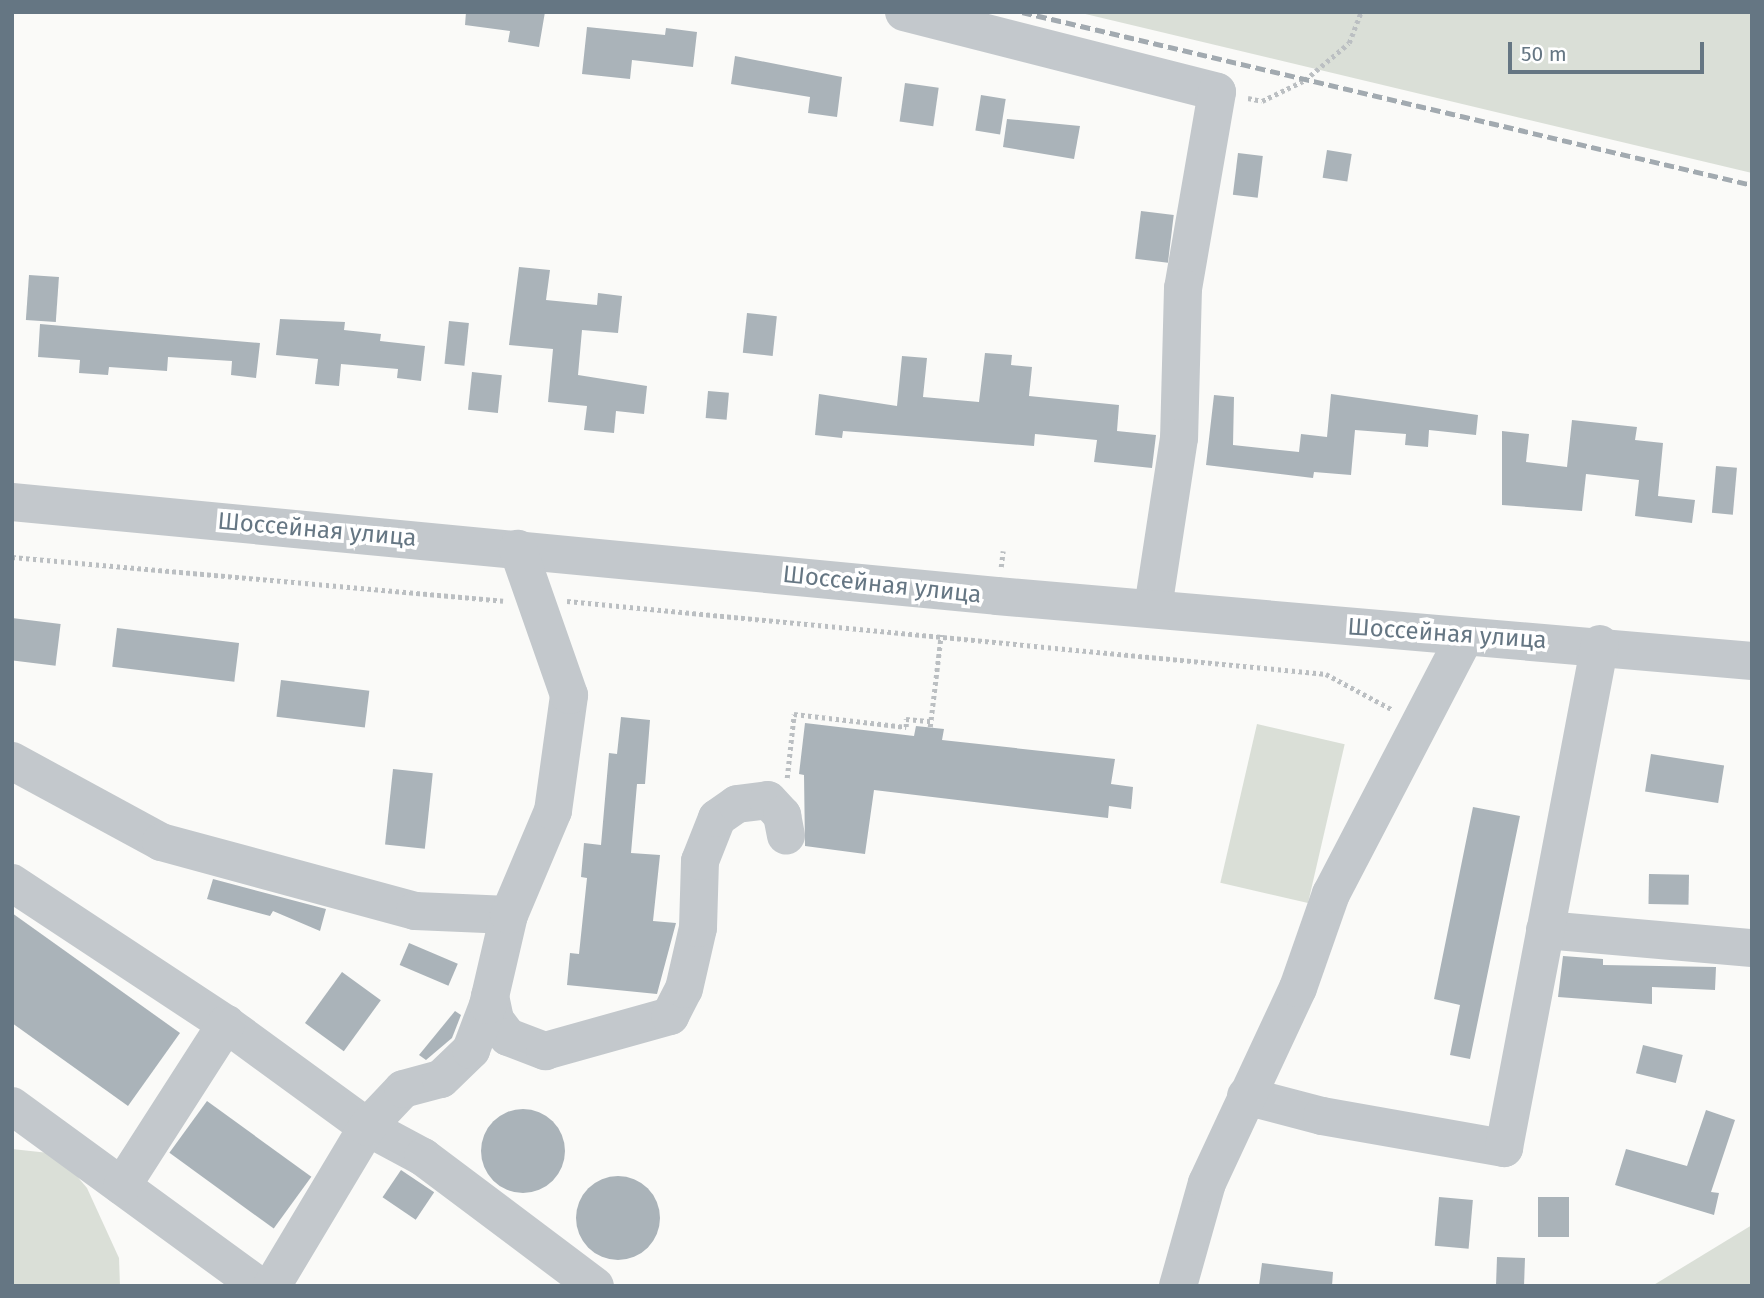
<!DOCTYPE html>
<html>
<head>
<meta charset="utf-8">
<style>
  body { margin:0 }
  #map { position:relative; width:1764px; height:1298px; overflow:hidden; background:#fafaf8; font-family:"Fira Sans",sans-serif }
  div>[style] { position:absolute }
  .green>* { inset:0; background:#dadfd7; transform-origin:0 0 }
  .building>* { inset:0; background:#aab3b9; transform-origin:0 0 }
  .round { border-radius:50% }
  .path>* { height:4.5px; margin-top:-2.25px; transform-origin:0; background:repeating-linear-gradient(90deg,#bbbfc2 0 3.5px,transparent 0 7px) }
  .minor>* { height:38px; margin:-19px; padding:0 19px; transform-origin:19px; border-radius:19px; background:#c3c8cc }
  .rail>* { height:5px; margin-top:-2.5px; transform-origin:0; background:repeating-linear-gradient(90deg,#a2aab0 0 10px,transparent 0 15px) }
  span { translate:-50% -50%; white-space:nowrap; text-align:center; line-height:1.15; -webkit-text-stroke:7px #fff; paint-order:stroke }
  .street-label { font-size:24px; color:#657683 }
  .frame { position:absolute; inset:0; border:14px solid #657683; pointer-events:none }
  .scale { position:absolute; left:1508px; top:42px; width:196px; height:32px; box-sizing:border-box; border:4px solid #657683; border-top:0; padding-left:9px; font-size:21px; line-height:24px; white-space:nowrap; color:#657683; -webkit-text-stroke:5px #fff; paint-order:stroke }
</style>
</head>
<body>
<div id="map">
  <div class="green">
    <i style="clip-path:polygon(1077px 12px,1752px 12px,1752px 173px,1567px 129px)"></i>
    <i style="left:1257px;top:724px;width:90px;height:163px;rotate:13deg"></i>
    <i style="clip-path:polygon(12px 1149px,58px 1154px,87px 1188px,119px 1258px,120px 1286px,12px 1286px)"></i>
    <i style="clip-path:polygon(1752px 1225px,1752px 1286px,1652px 1286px)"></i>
  </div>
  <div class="building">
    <i style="clip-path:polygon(466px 12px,545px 12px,539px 47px,508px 42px,510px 31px,465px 25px)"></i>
    <i style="clip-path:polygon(587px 27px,665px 35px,666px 28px,697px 32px,693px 67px,632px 60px,630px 79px,582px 74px)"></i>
    <i style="clip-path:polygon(735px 56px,842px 77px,837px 117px,808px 113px,810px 97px,731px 84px)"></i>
    <i style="left:905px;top:83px;width:34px;height:39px;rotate:8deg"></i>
    <i style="left:981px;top:95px;width:25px;height:36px;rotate:9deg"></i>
    <i style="clip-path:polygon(1007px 119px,1080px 126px,1074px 159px,1003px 147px)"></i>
    <i style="left:1327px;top:150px;width:25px;height:28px;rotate:9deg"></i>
    <i style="left:1238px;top:153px;width:25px;height:42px;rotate:7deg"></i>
    <i style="left:1141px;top:211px;width:33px;height:48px;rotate:7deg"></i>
    <i style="clip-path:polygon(519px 267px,550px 270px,546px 300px,597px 305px,598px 293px,622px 296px,618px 333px,582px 330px,578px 375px,647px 386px,644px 414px,616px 411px,614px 433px,584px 430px,587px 406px,548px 402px,553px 349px,509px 345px)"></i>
    <i style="left:29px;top:275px;width:30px;height:45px;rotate:4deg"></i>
    <i style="left:747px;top:313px;width:30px;height:40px;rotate:6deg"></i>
    <i style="clip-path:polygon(280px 319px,345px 322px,344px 330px,381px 334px,380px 341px,425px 346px,421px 381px,397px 378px,398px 369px,341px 364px,339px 386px,315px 384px,318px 359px,276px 355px)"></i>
    <i style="left:449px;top:321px;width:20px;height:43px;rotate:6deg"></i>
    <i style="clip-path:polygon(40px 324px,260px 343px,256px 378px,231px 375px,232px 361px,168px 357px,167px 371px,109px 367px,108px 375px,79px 373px,80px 360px,38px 357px)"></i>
    <i style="clip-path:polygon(985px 353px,1012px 355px,1011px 365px,1032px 367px,1029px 396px,1119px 405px,1117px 431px,1156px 435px,1152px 468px,1094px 462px,1097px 440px,1035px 434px,1034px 446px,843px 431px,842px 438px,815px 435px,819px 394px,897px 406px,902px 356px,927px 358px,923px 397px,979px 402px)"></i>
    <i style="left:472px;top:372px;width:30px;height:38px;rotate:6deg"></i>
    <i style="left:708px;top:391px;width:21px;height:27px;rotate:5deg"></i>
    <i style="clip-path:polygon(1331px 394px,1478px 415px,1476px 435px,1429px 430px,1428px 447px,1405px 445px,1406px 434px,1355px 430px,1351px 475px,1314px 472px,1313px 478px,1206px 465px,1214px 395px,1234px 397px,1233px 445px,1299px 452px,1301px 434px,1327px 437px)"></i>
    <i style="clip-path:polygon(1572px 420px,1637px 427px,1635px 440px,1663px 443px,1658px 496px,1695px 500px,1692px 523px,1635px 516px,1639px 480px,1586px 474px,1582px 511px,1502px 505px,1502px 431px,1529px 434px,1526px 462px,1567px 467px)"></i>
    <i style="left:1716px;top:466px;width:21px;height:47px;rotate:5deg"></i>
    <i style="left:12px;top:618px;width:49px;height:42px;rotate:7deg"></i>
    <i style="left:117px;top:628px;width:123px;height:39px;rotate:7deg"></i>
    <i style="left:281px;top:680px;width:89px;height:37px;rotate:7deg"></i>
    <i style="clip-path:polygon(621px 717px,650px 720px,645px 784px,637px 784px,631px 853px,660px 855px,653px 921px,676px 923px,657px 994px,567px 985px,570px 953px,579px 954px,587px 878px,581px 877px,584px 843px,601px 845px,609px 753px,617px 754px)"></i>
    <i style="clip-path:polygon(805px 723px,914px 736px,916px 726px,944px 729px,942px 740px,1115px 759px,1111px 784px,1133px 787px,1131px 809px,1109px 806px,1108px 818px,874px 790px,865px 854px,805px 846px,804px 775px,799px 774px)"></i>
    <i style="left:1651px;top:754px;width:74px;height:38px;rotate:9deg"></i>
    <i style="left:393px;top:769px;width:40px;height:76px;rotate:6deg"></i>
    <i style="clip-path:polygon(1473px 807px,1520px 816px,1470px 1059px,1450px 1055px,1460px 1005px,1434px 999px)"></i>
    <i style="left:1649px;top:874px;width:40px;height:30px;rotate:1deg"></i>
    <i style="clip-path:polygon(213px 879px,326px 909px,320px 931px,273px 911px,270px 916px,207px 899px)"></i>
    <i style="clip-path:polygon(12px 913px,180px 1033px,128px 1106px,12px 1023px)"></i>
    <i style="left:409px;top:943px;width:53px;height:24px;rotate:23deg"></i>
    <i style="clip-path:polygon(1563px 956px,1603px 959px,1603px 965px,1716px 967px,1715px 990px,1652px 987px,1652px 1004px,1558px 997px)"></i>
    <i style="left:342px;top:972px;width:48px;height:63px;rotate:36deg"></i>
    <i style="clip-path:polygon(455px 1011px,461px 1015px,452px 1038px,426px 1060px,419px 1055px)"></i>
    <i style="left:1643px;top:1045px;width:41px;height:29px;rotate:14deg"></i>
    <i style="left:207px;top:1101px;width:129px;height:64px;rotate:36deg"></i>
    <i class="round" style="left:481px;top:1109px;width:84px;height:84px"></i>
    <i style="clip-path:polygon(1706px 1110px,1735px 1120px,1711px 1192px,1719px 1193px,1714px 1215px,1615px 1185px,1626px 1149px,1687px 1166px)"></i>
    <i style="left:401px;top:1170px;width:40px;height:33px;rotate:34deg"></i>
    <i class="round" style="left:576px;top:1176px;width:84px;height:84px"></i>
    <i style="left:1439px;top:1197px;width:34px;height:49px;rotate:5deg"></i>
    <i style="left:1538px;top:1197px;width:31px;height:40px"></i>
    <i style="left:1497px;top:1257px;width:28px;height:29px;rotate:2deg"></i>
    <i style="clip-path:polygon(1262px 1263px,1333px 1272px,1332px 1286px,1259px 1286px)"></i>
  </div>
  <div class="path">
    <i style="left:1248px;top:98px;width:14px;rotate:12deg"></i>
    <i style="left:1262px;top:101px;width:48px;rotate:-26deg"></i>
    <i style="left:1305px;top:80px;width:57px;rotate:-40.1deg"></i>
    <i style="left:1349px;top:43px;width:33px;rotate:-69deg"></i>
    <i style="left:12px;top:557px;width:493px;rotate:5.1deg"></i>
    <i style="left:1001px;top:567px;width:16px;rotate:-83deg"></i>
    <i style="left:567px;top:601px;width:763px;rotate:5.49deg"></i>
    <i style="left:1326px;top:674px;width:76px;rotate:28.2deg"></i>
    <i style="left:930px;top:727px;width:93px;rotate:-83.2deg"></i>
    <i style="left:787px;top:778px;width:64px;rotate:-83.8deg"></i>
    <i style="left:794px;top:714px;width:113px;rotate:6.6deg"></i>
    <i style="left:906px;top:727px;width:8px;rotate:-90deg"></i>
    <i style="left:906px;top:719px;width:25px;rotate:5deg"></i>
  </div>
  <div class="minor">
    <i style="left:904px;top:12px;width:323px;rotate:14.3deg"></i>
    <i style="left:1217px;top:92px;width:199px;rotate:99.8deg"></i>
    <i style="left:1183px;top:288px;width:150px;rotate:91.5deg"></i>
    <i style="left:1179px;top:438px;width:172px;rotate:98.7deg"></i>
    <i style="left:12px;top:502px;width:989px;rotate:5.45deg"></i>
    <i style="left:997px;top:596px;width:758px;rotate:4.92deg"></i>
    <i style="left:12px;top:761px;width:170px;rotate:28.5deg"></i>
    <i style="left:161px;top:842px;width:263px;rotate:15.2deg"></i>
    <i style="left:415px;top:911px;width:94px;rotate:2.4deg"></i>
    <i style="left:12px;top:883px;width:256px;rotate:33.4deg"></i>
    <i style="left:226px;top:1024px;width:175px;rotate:36.1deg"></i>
    <i style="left:367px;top:1127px;width:64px;rotate:28.2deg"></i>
    <i style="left:423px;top:1157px;width:215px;rotate:36.9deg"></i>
    <i style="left:1545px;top:930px;width:208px;rotate:5deg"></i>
    <i style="left:490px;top:996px;width:25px;rotate:78deg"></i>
    <i style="left:495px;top:1020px;width:21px;rotate:53deg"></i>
    <i style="left:508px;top:1037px;width:40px;rotate:21deg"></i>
    <i style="left:545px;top:1051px;width:130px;rotate:-15.6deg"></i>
    <i style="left:670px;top:1016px;width:30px;rotate:-63deg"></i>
    <i style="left:684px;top:989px;width:63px;rotate:-77.1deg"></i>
    <i style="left:698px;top:928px;width:67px;rotate:-88.3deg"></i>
    <i style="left:700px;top:861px;width:46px;rotate:-68.4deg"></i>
    <i style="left:717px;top:818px;width:24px;rotate:-35deg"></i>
    <i style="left:737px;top:804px;width:31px;rotate:-7deg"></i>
    <i style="left:768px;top:800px;width:21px;rotate:47deg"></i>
    <i style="left:782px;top:815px;width:21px;rotate:79deg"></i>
    <i style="left:1246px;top:1096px;width:79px;rotate:14.7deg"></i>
    <i style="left:1322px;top:1116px;width:185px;rotate:10deg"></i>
    <i style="left:1504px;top:1148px;width:513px;rotate:-79.22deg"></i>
    <i style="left:12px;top:1106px;width:306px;rotate:36.1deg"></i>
    <i style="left:122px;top:1186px;width:193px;rotate:-57.3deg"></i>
    <i style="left:272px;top:1286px;width:185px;rotate:-59.1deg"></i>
    <i style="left:367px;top:1127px;width:52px;rotate:-46.5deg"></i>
    <i style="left:403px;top:1089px;width:39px;rotate:-15deg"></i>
    <i style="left:441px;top:1079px;width:42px;rotate:-44deg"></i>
    <i style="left:471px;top:1050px;width:48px;rotate:-69.3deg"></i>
    <i style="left:488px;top:1005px;width:92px;rotate:-76.9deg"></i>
    <i style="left:509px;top:915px;width:113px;rotate:-67.1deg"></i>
    <i style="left:553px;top:811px;width:117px;rotate:-82.1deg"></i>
    <i style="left:569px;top:695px;width:155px;rotate:-109.3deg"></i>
    <i style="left:1178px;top:1286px;width:107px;rotate:-74.3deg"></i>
    <i style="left:1207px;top:1183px;width:215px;rotate:-65deg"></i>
    <i style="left:1298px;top:988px;width:100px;rotate:-70.7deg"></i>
    <i style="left:1331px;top:894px;width:288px;rotate:-62.5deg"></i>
  </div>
  <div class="rail">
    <i style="left:1022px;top:12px;width:750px;rotate:13.33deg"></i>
  </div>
  <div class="street-label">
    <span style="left:317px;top:530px;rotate:5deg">Шоссейная улица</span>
    <span style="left:882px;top:585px;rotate:6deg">Шоссейная улица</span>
    <span style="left:1447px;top:634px;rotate:4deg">Шоссейная улица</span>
  </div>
  <div class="frame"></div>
  <div class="scale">50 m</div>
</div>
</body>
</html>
